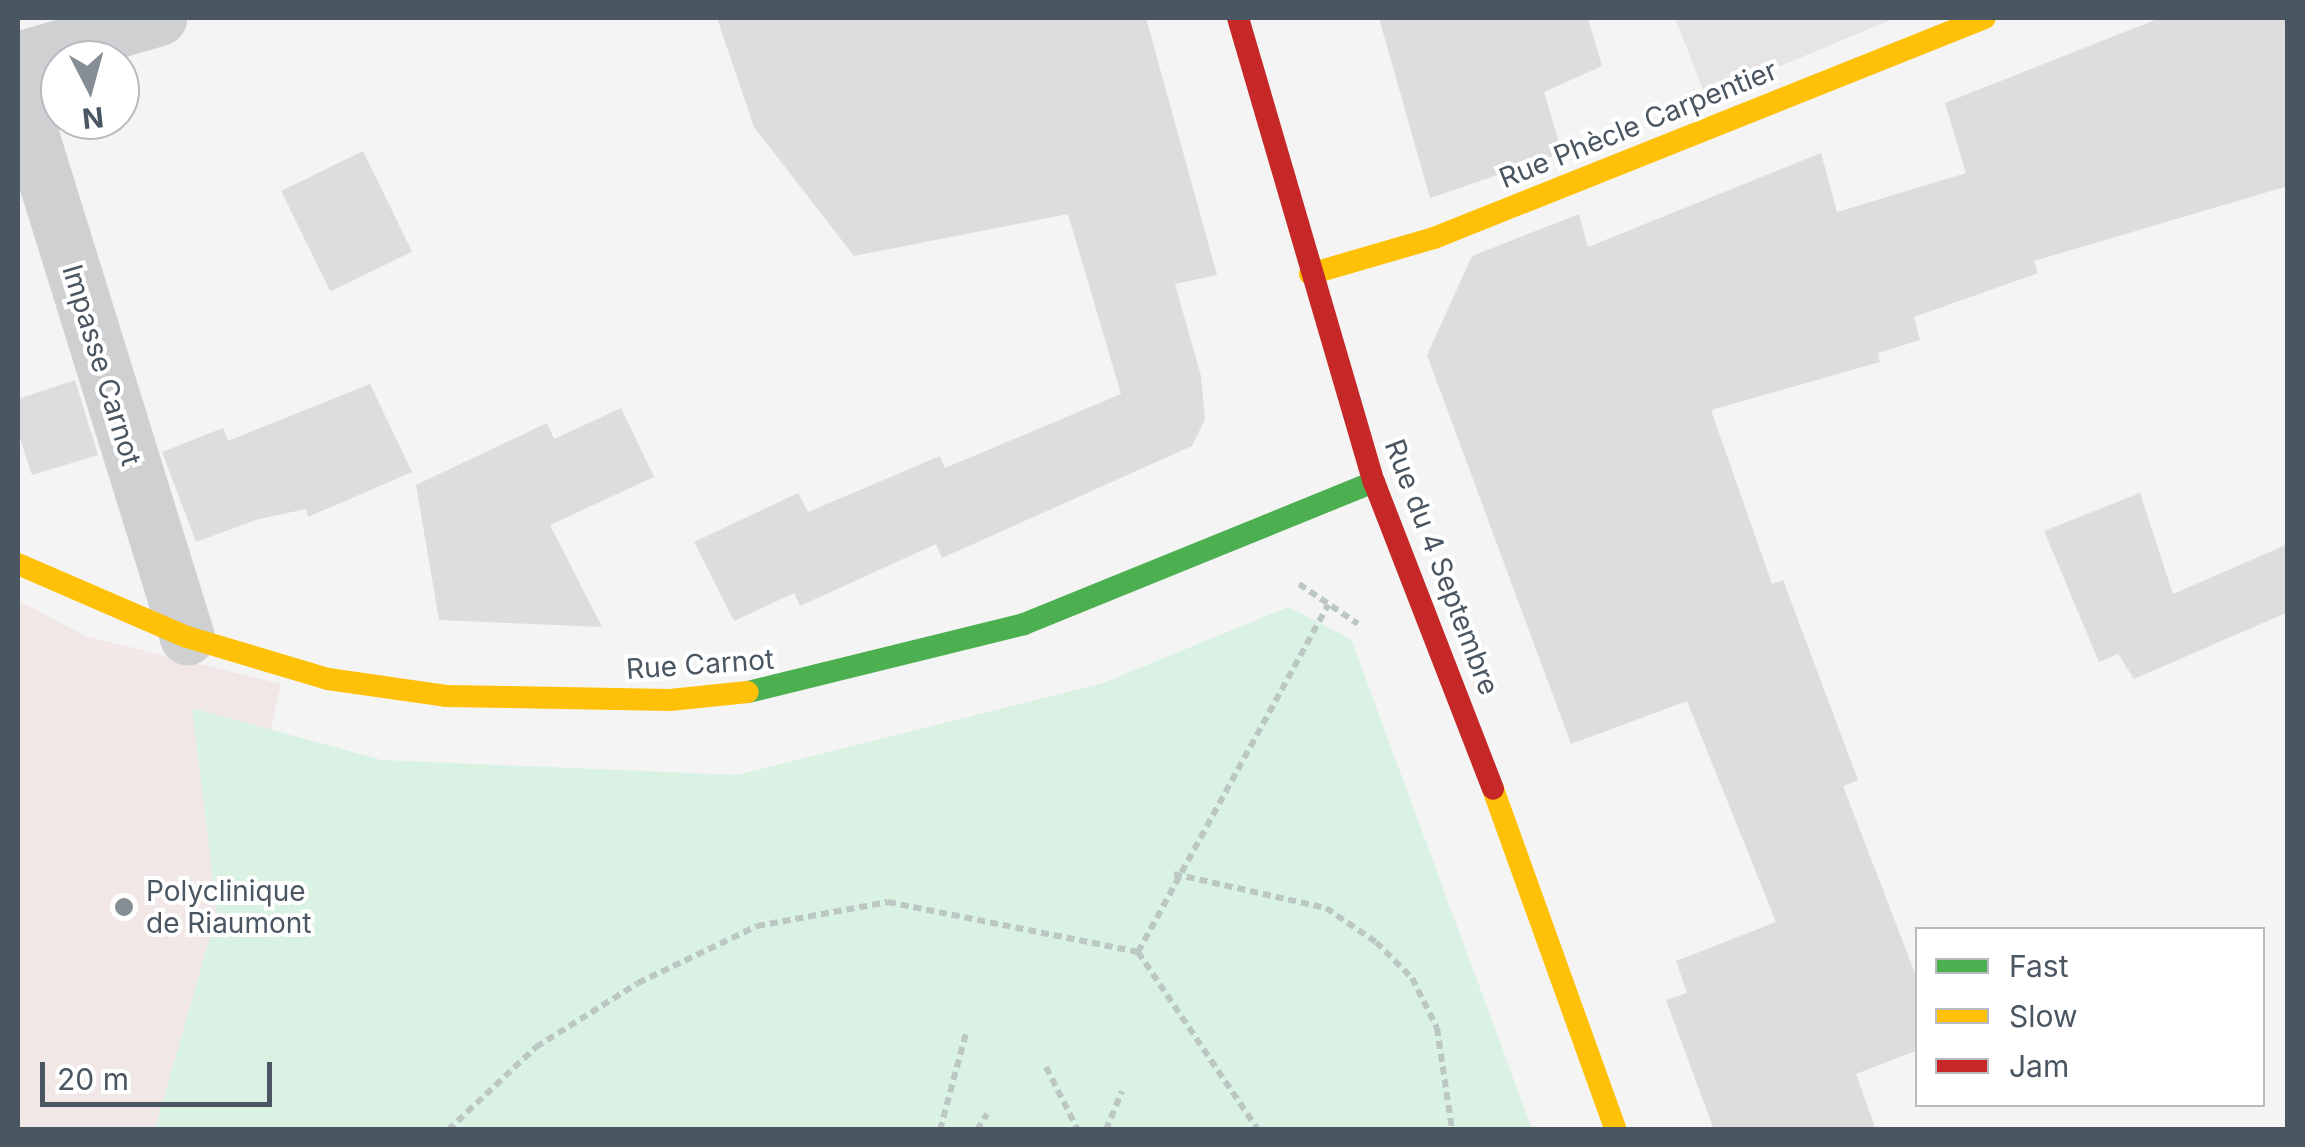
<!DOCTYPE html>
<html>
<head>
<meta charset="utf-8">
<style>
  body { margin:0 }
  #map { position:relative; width:2305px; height:1147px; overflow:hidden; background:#f4f4f4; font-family:Inter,sans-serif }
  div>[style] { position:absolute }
  .education>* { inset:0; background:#e6e5e6 }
  .medical>* { inset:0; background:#f1e7e6 }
  .green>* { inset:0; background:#d9f2e3 }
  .building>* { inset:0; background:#ddddde; transform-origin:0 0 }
  .path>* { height:6px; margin-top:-3px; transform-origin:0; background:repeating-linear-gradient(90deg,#bcc7c4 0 8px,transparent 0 13px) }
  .street>* { height:55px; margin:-27.5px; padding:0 27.5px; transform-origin:27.5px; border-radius:27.5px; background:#ced0d2 }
  .fast>* { height:22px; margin:-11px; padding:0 11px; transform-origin:11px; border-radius:11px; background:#4caf50 }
  .slow>* { height:22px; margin:-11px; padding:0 11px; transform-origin:11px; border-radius:11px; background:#ffc107 }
  .jam>* { height:22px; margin:-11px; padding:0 11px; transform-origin:11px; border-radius:11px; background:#c62828 }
  .dots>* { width:28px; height:28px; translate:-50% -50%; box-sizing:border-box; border:5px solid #fff; border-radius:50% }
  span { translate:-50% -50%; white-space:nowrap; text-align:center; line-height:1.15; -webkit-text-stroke:8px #fff; paint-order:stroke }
  .street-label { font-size:28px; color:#4a5661 }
  .poi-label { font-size:28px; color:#4a5661 }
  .left { translate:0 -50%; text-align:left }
  .frame { position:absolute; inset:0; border:20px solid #4a5661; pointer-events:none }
  .legend { position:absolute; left:1915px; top:927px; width:350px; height:180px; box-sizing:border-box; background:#fff; border:2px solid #b7bbc0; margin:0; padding:12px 18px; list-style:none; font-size:30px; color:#4a5661 }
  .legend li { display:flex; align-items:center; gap:20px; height:50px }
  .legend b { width:50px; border:2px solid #b7bbc0 }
  .north { position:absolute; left:40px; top:40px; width:100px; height:100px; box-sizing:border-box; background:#fff; border:2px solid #b7bbc0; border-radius:50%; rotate:174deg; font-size:28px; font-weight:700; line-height:40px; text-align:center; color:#4a5661 }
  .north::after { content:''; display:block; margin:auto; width:35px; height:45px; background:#868d94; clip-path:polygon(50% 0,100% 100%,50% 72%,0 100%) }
  .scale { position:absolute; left:40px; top:1062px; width:232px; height:45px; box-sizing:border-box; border:5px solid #4a5661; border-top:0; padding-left:12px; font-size:30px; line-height:35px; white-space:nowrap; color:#4a5661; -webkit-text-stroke:8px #fff; paint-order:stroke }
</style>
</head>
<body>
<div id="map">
  <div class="education">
    <i style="clip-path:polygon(1675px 18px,1895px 18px,1706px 97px)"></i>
  </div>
  <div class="medical">
    <i style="clip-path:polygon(18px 600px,85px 636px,281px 684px,179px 1129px,18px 1129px)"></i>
  </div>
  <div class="green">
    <i style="clip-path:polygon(1288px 607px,1351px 639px,1532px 1129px,155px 1129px,217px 913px,192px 708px,382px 760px,737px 775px,1103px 683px)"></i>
  </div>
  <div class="building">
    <i style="clip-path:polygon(717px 18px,1146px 18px,1217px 275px,1175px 284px,1201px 376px,1205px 419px,1192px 446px,942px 558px,936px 544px,800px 606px,794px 593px,734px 621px,694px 542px,798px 493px,808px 512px,940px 456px,945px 468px,1121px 394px,1068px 214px,854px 256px,754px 127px)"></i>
    <i style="clip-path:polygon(1379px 18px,1588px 18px,1602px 66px,1544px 92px,1562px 153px,1430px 198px)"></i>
    <i style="clip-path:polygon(2160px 18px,2288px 18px,2288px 186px,2034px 261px,2038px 273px,1914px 317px,1920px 340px,1878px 353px,1880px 362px,1711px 410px,1772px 584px,1783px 580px,1858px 780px,1843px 786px,1918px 981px,1918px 1050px,1856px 1074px,1876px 1130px,1714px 1130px,1666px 1000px,1687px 993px,1676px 961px,1776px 922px,1687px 701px,1571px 744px,1427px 355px,1472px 256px,1579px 214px,1588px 247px,1821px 153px,1837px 212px,1966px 173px,1945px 103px)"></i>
    <i style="left:363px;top:151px;width:112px;height:91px;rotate:64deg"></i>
    <i style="clip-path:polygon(75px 380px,98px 455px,32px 475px,18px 432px,18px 399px)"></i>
    <i style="clip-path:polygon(370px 384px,412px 472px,308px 517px,306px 509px,259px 519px,196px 542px,162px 452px,223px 428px,228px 441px)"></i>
    <i style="clip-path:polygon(621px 408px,654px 477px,550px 525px,602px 627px,439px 620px,416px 485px,547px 423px,554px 439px)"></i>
    <i style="clip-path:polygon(2140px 493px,2173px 594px,2288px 544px,2288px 612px,2134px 679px,2118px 654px,2099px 662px,2044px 531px)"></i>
  </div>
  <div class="path">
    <i style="left:1299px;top:584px;width:71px;rotate:34.1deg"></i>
    <i style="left:1174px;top:874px;width:156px;rotate:12.6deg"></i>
    <i style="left:1326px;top:908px;width:60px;rotate:34.2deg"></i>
    <i style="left:1376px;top:942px;width:51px;rotate:45deg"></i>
    <i style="left:1412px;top:978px;width:56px;rotate:63.4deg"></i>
    <i style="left:1437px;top:1028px;width:103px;rotate:81.6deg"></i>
    <i style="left:1138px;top:952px;width:215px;rotate:56deg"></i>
    <i style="left:1046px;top:1067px;width:71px;rotate:63.1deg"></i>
    <i style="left:448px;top:1130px;width:121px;rotate:-43.3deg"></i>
    <i style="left:536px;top:1047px;width:120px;rotate:-32.1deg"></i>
    <i style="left:638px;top:983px;width:132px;rotate:-25.6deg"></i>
    <i style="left:757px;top:926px;width:133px;rotate:-10.4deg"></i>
    <i style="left:888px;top:902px;width:255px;rotate:11.3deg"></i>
    <i style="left:1138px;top:952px;width:396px;rotate:-61.3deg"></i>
    <i style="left:940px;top:1130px;width:100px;rotate:-75deg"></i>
    <i style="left:977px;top:1130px;width:19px;rotate:-58deg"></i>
    <i style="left:1106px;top:1130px;width:42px;rotate:-67.7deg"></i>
  </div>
  <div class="street">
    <i style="left:18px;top:59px;width:147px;rotate:-16.2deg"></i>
    <i style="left:18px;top:92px;width:571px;rotate:72.77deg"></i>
  </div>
  <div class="fast">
    <i style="left:748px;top:692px;width:284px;rotate:-13.8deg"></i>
    <i style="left:1024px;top:624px;width:378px;rotate:-22.1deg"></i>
  </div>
  <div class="slow">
    <i style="left:1310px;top:274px;width:129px;rotate:-16.2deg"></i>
    <i style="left:1434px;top:238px;width:593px;rotate:-21.77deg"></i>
    <i style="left:18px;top:564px;width:184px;rotate:23.4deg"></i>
    <i style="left:187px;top:637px;width:147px;rotate:16.6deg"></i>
    <i style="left:328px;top:679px;width:119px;rotate:8.2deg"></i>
    <i style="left:446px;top:696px;width:224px;rotate:1deg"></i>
    <i style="left:670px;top:700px;width:78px;rotate:-5.9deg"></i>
    <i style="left:1493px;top:789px;width:363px;rotate:70.2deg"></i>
  </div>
  <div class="jam">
    <i style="left:1238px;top:18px;width:484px;rotate:73.7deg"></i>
    <i style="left:1374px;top:482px;width:329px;rotate:68.8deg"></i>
  </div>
  <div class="dots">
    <i style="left:124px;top:907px;background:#868d94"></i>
  </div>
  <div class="street-label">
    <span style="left:1638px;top:124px;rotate:-22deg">Rue Phècle Carpentier</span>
    <span style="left:102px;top:365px;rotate:73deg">Impasse Carnot</span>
    <span style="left:1442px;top:567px;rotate:69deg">Rue du 4 Septembre</span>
    <span style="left:700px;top:664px;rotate:-4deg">Rue Carnot</span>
  </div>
  <div class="poi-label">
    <span class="left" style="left:146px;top:907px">Polyclinique<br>de Riaumont</span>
  </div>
  <div class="frame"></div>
  <ul class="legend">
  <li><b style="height:12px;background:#4caf50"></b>Fast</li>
  <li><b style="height:12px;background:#ffc107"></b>Slow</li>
  <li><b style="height:12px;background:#c62828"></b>Jam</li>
  </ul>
  <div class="north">N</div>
  <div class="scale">20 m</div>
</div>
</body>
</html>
